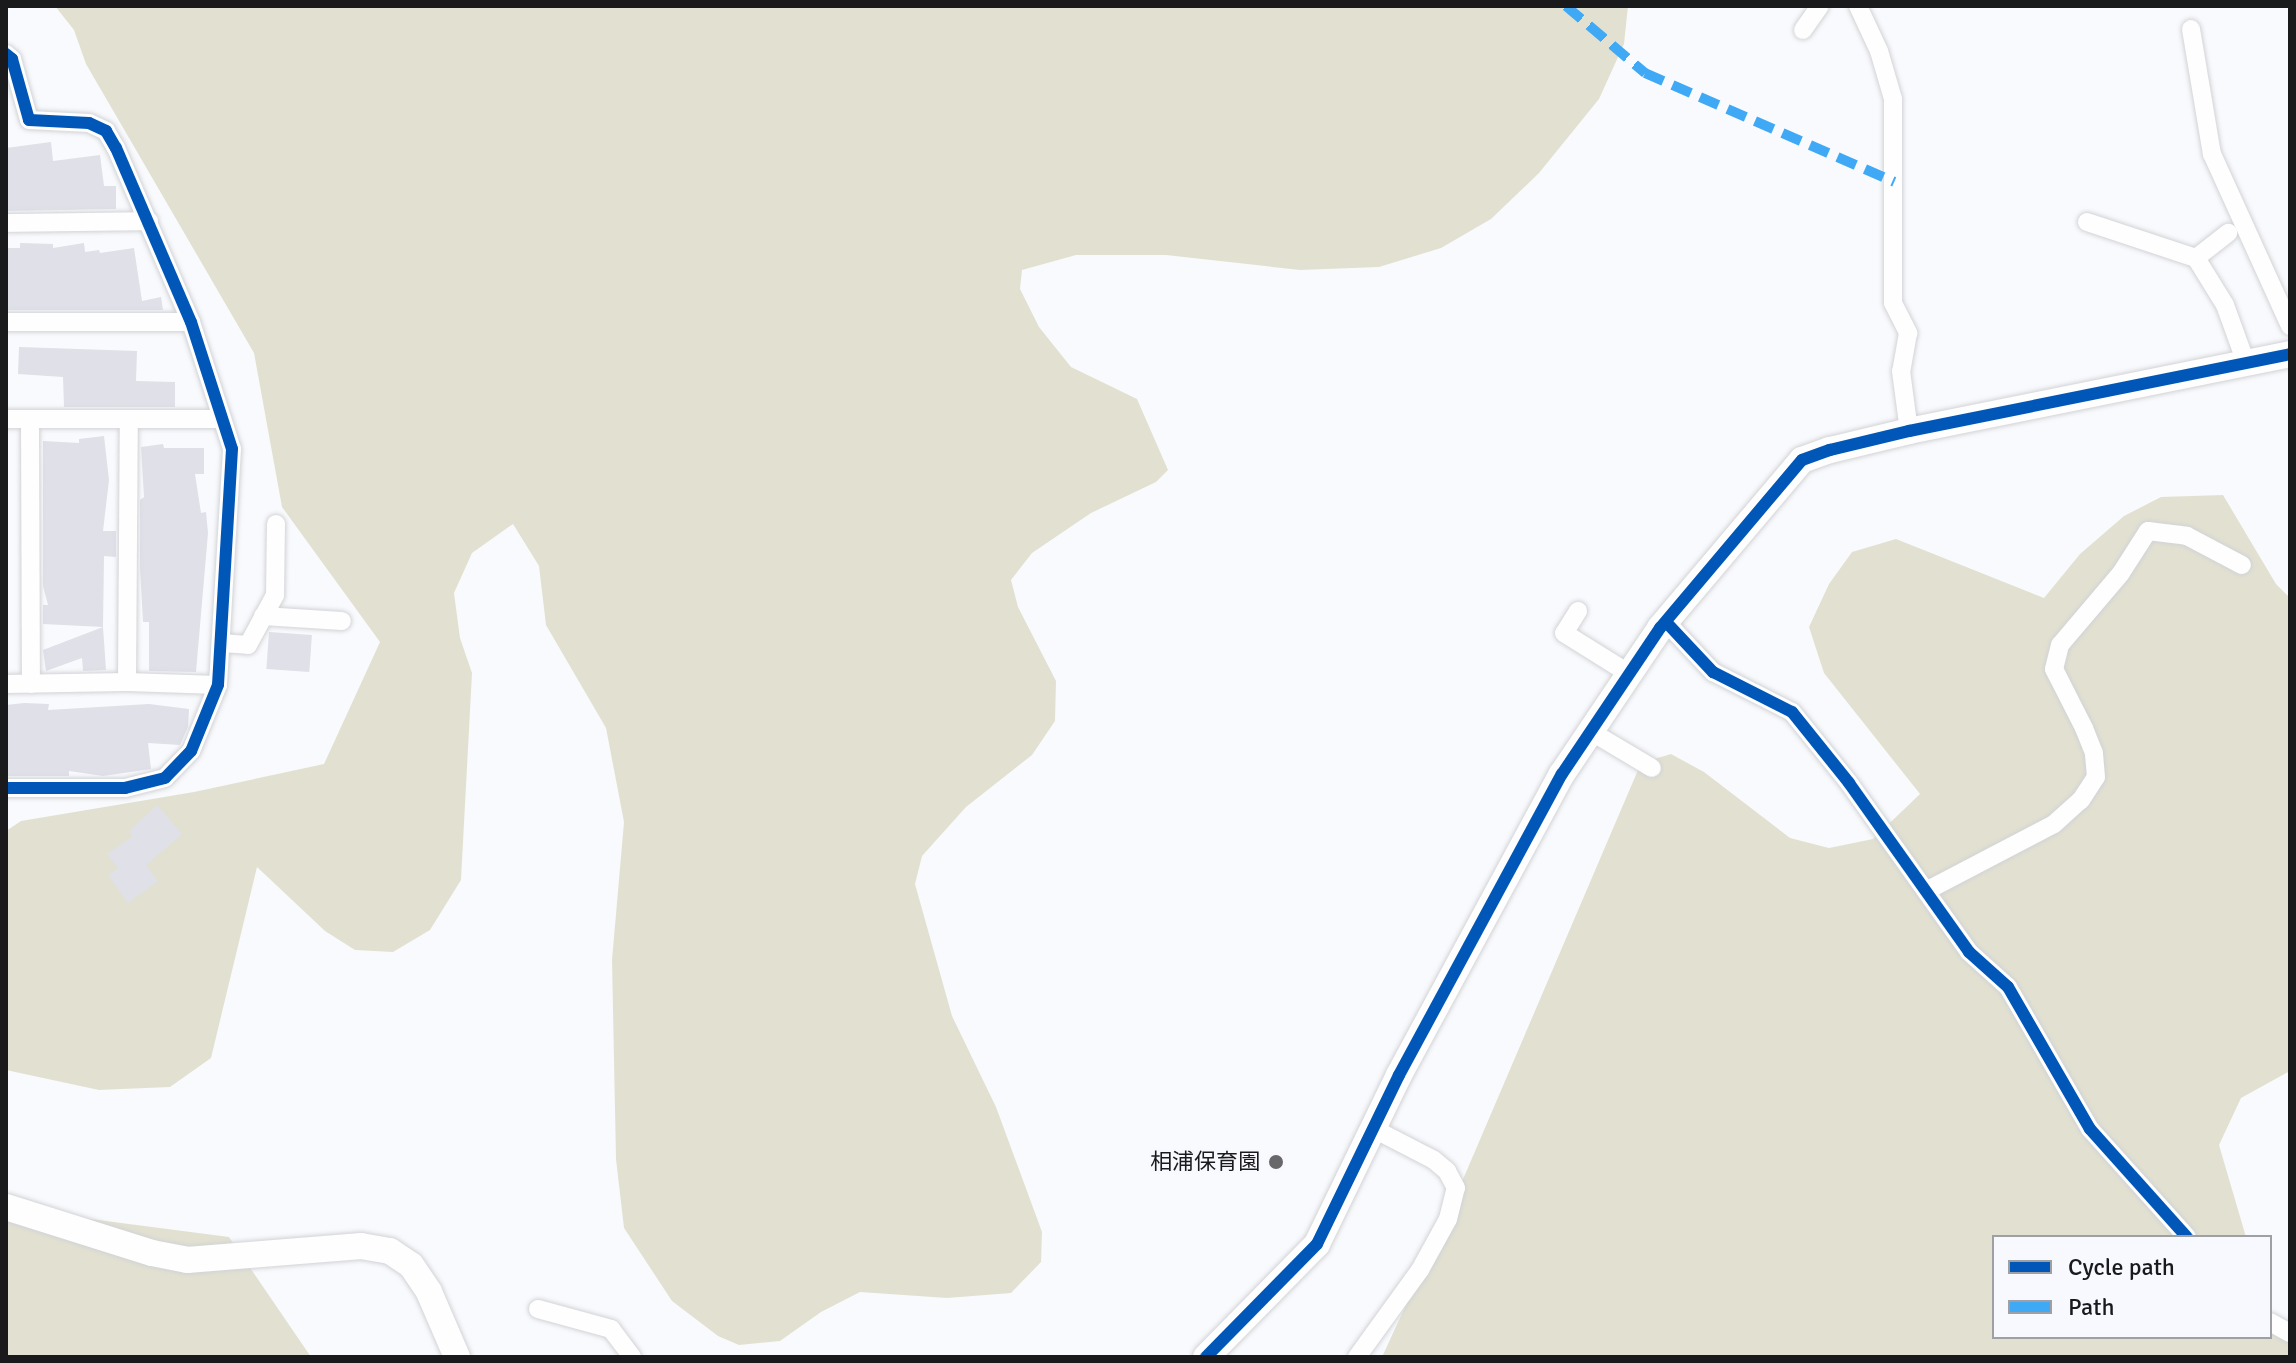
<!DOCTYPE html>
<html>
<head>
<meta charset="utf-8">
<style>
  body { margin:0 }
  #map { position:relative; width:2296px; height:1363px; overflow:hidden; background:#f9fafd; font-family:Signika,"Noto Sans JP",sans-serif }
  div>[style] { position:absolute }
  .green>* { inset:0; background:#e2e1d1 }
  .building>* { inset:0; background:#dfe0e8; transform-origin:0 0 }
  .roads { filter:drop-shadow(0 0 2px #d2d3d6) drop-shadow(0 0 2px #d2d3d6) }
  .street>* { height:18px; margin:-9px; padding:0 9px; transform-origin:9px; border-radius:9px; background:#fefeff }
  .secondary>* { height:26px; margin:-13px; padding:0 13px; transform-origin:13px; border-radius:13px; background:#fefeff }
  .quiet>* { height:10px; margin-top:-5px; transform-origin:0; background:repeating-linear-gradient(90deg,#3fa9f5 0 20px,transparent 0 30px) }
  .cycleway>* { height:12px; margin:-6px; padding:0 6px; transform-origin:6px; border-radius:6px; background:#0057b8 }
  .dots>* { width:22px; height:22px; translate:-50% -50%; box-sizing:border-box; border:4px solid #f8f9fe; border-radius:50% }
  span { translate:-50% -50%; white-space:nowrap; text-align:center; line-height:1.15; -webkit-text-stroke:6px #f8f9fe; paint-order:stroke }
  .poi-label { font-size:22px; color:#1a1a1d }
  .right { translate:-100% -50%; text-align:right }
  .frame { position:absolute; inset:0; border:8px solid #1a1a1d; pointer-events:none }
  .legend { position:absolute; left:1992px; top:1235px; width:280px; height:104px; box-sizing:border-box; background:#f8f9fe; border:2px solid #9fa0a4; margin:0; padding:10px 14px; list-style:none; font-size:24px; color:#1a1a1d }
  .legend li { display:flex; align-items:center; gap:16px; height:40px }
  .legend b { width:40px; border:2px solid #9fa0a4 }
</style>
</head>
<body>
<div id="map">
  <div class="green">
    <i style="clip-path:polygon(55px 6px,1628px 6px,1624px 44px,1599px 99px,1539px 173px,1491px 219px,1441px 248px,1379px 267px,1300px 270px,1166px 255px,1076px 255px,1022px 270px,1020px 289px,1039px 327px,1071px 367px,1137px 399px,1168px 470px,1156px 482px,1091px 513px,1032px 553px,1011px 580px,1018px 607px,1056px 681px,1055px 721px,1032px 755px,966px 807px,922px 856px,915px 884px,952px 1016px,996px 1107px,1042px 1232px,1041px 1262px,1011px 1293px,947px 1298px,860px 1292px,821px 1312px,780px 1341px,739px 1345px,718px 1336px,672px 1301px,624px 1228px,616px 1159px,612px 960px,624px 822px,606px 728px,546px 625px,539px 566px,513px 524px,472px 553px,454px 593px,460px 638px,472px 673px,461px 880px,430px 930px,393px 952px,355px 950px,325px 931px,257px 867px,211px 1058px,170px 1087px,99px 1090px,6px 1070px,6px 831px,21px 821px,194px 792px,324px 764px,380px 642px,282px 507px,254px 353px,86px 64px,74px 30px)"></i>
    <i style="clip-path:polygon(2223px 495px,2276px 584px,2290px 598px,2290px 1071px,2241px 1098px,2219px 1145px,2246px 1237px,1994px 1237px,1994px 1337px,2270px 1337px,2270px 1309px,2290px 1344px,2290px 1357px,1382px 1357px,1452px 1205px,1641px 763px,1671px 754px,1704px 772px,1790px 838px,1829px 848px,1873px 839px,1920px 794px,1824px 673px,1809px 627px,1829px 584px,1852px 552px,1896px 539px,2044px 598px,2080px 554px,2124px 516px,2161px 497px)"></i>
    <i style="clip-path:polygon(6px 1200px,75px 1217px,229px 1237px,311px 1357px,6px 1357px)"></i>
  </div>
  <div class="building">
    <i style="clip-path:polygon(51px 142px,53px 161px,100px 155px,104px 186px,116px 186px,116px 209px,6px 211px,6px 148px)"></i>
    <i style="clip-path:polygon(20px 243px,53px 244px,53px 248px,84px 243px,85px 252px,99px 250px,100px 253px,134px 248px,142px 301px,161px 297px,163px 310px,6px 310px,6px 248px,20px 248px)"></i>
    <i style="clip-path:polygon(19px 347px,137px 351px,136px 381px,175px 382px,175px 407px,64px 407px,63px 377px,18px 374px)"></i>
    <i style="clip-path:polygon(104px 436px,109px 480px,103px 531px,116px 531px,116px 557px,104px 556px,103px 627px,43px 624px,43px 605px,48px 605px,43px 586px,43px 441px,79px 443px,79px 439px)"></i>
    <i style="clip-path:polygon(163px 444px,164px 448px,204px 448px,204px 474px,195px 474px,201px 513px,206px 512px,208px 533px,196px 672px,149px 671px,149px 622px,143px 622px,140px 567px,140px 500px,144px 497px,141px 447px)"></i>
    <i style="clip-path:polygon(103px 627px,106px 670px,83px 671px,82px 658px,46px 671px,43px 650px)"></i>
    <i style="left:269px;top:632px;width:43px;height:37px;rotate:4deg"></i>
    <i style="clip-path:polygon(24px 703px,49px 704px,48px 710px,149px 704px,189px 709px,188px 727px,180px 745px,148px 743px,151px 769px,103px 776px,69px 771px,69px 776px,6px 776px,6px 705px)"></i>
    <i style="clip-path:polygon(157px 805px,182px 834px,146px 865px,158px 881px,128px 903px,108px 875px,118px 868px,107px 854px,133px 836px,129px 831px)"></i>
  </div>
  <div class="roads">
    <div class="street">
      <i style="left:1858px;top:6px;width:50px;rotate:65deg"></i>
      <i style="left:1879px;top:51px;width:50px;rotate:73.7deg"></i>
      <i style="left:1893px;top:99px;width:204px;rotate:90deg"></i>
      <i style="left:1893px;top:303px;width:34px;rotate:63deg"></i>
      <i style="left:1908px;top:333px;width:39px;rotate:100deg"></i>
      <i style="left:1901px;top:371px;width:61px;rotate:82.4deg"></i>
      <i style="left:2191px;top:29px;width:127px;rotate:80.5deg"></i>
      <i style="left:2212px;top:154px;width:189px;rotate:65.6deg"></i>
      <i style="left:1803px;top:30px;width:29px;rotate:-55deg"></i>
      <i style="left:6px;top:54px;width:8px;rotate:40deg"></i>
      <i style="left:12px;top:59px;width:63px;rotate:74.4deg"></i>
      <i style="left:29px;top:120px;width:60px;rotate:2.9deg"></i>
      <i style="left:89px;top:123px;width:19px;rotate:25deg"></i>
      <i style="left:106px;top:131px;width:20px;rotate:60deg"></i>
      <i style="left:116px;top:148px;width:189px;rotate:66.7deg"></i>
      <i style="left:191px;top:322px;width:133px;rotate:72.1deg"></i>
      <i style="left:232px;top:449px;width:236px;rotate:93.4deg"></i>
      <i style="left:218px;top:685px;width:71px;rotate:112.2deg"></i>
      <i style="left:191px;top:751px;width:37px;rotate:134deg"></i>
      <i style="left:165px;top:778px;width:41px;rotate:166deg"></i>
      <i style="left:125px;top:788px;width:119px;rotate:180deg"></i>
      <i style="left:2087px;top:222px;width:115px;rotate:18.3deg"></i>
      <i style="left:2196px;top:258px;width:55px;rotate:58.3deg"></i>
      <i style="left:2225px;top:305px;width:62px;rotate:70.1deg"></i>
      <i style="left:6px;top:223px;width:143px;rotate:-0.8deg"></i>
      <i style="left:2196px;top:258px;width:41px;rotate:-38deg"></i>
      <i style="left:6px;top:322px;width:185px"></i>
      <i style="left:6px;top:419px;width:214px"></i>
      <i style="left:30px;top:419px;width:265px;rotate:89.8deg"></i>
      <i style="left:1578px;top:611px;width:26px;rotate:122deg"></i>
      <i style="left:1564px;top:633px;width:75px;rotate:32deg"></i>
      <i style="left:263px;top:616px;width:79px;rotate:3.6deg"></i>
      <i style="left:1666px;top:622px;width:69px;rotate:46.8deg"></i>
      <i style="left:1713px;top:672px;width:89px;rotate:26.9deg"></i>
      <i style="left:1792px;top:712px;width:91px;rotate:51.2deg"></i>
      <i style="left:1849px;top:783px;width:207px;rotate:54.6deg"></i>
      <i style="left:1969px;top:952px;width:52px;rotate:41.9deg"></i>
      <i style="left:2008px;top:987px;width:164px;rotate:60deg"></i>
      <i style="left:2090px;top:1129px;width:145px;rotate:48.1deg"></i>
      <i style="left:221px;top:643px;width:27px;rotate:4deg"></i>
      <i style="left:248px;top:645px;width:57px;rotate:-61.6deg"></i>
      <i style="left:275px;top:595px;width:71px;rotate:-89.2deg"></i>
      <i style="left:127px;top:682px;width:263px;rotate:-89.6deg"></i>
      <i style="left:6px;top:684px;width:121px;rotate:-0.9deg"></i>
      <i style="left:127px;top:682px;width:91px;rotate:1.9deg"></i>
      <i style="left:1590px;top:731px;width:72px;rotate:30.8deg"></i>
      <i style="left:1926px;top:891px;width:144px;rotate:-27.6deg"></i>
      <i style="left:2054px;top:824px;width:36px;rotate:-42deg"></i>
      <i style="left:2081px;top:800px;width:27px;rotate:-57deg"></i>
      <i style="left:2096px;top:777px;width:24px;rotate:-95deg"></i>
      <i style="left:2094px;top:753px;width:27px;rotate:-112deg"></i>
      <i style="left:2084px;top:728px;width:66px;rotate:-117deg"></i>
      <i style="left:2054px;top:669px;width:25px;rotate:-76deg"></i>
      <i style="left:2060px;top:645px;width:94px;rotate:-49.7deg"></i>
      <i style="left:2121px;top:573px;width:50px;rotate:-57.3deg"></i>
      <i style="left:2148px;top:531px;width:39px;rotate:7deg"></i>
      <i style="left:2187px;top:536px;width:62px;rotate:27.8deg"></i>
      <i style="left:538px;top:1309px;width:76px;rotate:15.3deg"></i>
      <i style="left:611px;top:1329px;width:35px;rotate:53deg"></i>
      <i style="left:2270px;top:1322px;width:23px;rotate:29deg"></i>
      <i style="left:1357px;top:1357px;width:107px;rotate:-54.1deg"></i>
      <i style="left:1420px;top:1270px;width:58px;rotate:-61.2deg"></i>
      <i style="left:1448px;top:1219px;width:32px;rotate:-76deg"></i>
      <i style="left:1456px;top:1188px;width:19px;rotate:-118deg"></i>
      <i style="left:1447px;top:1171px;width:17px;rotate:-140deg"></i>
      <i style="left:1434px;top:1160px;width:68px;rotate:-152.7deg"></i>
    </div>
    <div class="secondary">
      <i style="left:6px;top:1207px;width:153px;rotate:17.5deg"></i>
      <i style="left:152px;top:1253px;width:36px;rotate:11deg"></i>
      <i style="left:187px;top:1260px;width:175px;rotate:-4.6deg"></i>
      <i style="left:361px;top:1246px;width:29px;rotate:10deg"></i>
      <i style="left:390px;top:1251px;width:25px;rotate:34deg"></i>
      <i style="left:411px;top:1265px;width:32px;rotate:56deg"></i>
      <i style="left:429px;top:1292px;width:71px;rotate:66.7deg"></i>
      <i style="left:1206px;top:1357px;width:158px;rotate:-45.5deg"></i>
      <i style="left:1317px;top:1244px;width:188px;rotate:-64.1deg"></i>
      <i style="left:1399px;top:1075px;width:342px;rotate:-61.6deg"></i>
      <i style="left:1562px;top:774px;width:176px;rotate:-56.1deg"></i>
      <i style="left:1660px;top:628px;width:220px;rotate:-49.8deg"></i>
      <i style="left:1802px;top:460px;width:30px;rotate:-20deg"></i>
      <i style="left:1830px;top:450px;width:81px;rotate:-13.5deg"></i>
      <i style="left:1909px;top:431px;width:389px;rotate:-11.4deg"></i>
    </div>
  </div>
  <div class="quiet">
    <i style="left:1566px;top:6px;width:104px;rotate:40.3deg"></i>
    <i style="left:1645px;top:73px;width:272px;rotate:23.6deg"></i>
  </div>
  <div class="cycleway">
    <i style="left:6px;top:54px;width:8px;rotate:40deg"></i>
    <i style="left:12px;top:59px;width:63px;rotate:74.4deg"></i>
    <i style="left:29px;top:120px;width:60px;rotate:2.9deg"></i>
    <i style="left:89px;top:123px;width:19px;rotate:25deg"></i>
    <i style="left:106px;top:131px;width:20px;rotate:60deg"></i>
    <i style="left:116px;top:148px;width:189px;rotate:66.7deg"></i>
    <i style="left:191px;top:322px;width:133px;rotate:72.1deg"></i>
    <i style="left:232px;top:449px;width:236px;rotate:93.4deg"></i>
    <i style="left:218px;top:685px;width:71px;rotate:112.2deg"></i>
    <i style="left:191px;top:751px;width:37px;rotate:134deg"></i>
    <i style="left:165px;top:778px;width:41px;rotate:166deg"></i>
    <i style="left:125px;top:788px;width:119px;rotate:180deg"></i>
    <i style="left:1666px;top:622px;width:69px;rotate:46.8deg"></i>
    <i style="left:1713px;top:672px;width:89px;rotate:26.9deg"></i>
    <i style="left:1792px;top:712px;width:91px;rotate:51.2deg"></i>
    <i style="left:1849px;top:783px;width:207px;rotate:54.6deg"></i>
    <i style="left:1969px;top:952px;width:52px;rotate:41.9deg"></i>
    <i style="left:2008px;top:987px;width:164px;rotate:60deg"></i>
    <i style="left:2090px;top:1129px;width:145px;rotate:48.1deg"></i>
    <i style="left:1206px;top:1357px;width:158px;rotate:-45.5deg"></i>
    <i style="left:1317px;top:1244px;width:188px;rotate:-64.1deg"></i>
    <i style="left:1399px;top:1075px;width:342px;rotate:-61.6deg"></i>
    <i style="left:1562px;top:774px;width:176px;rotate:-56.1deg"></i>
    <i style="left:1660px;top:628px;width:220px;rotate:-49.8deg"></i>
    <i style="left:1802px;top:460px;width:30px;rotate:-20deg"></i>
    <i style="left:1830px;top:450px;width:81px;rotate:-13.5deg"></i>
    <i style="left:1909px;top:431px;width:389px;rotate:-11.4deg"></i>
  </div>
  <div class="dots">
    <i style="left:1276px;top:1162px;background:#68686b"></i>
  </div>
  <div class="poi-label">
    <span class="right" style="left:1260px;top:1162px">相浦保育園</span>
  </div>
  <div class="frame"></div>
  <ul class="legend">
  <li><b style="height:10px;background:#0057b8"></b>Cycle path</li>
  <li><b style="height:10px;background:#3fa9f5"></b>Path</li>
  </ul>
</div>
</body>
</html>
